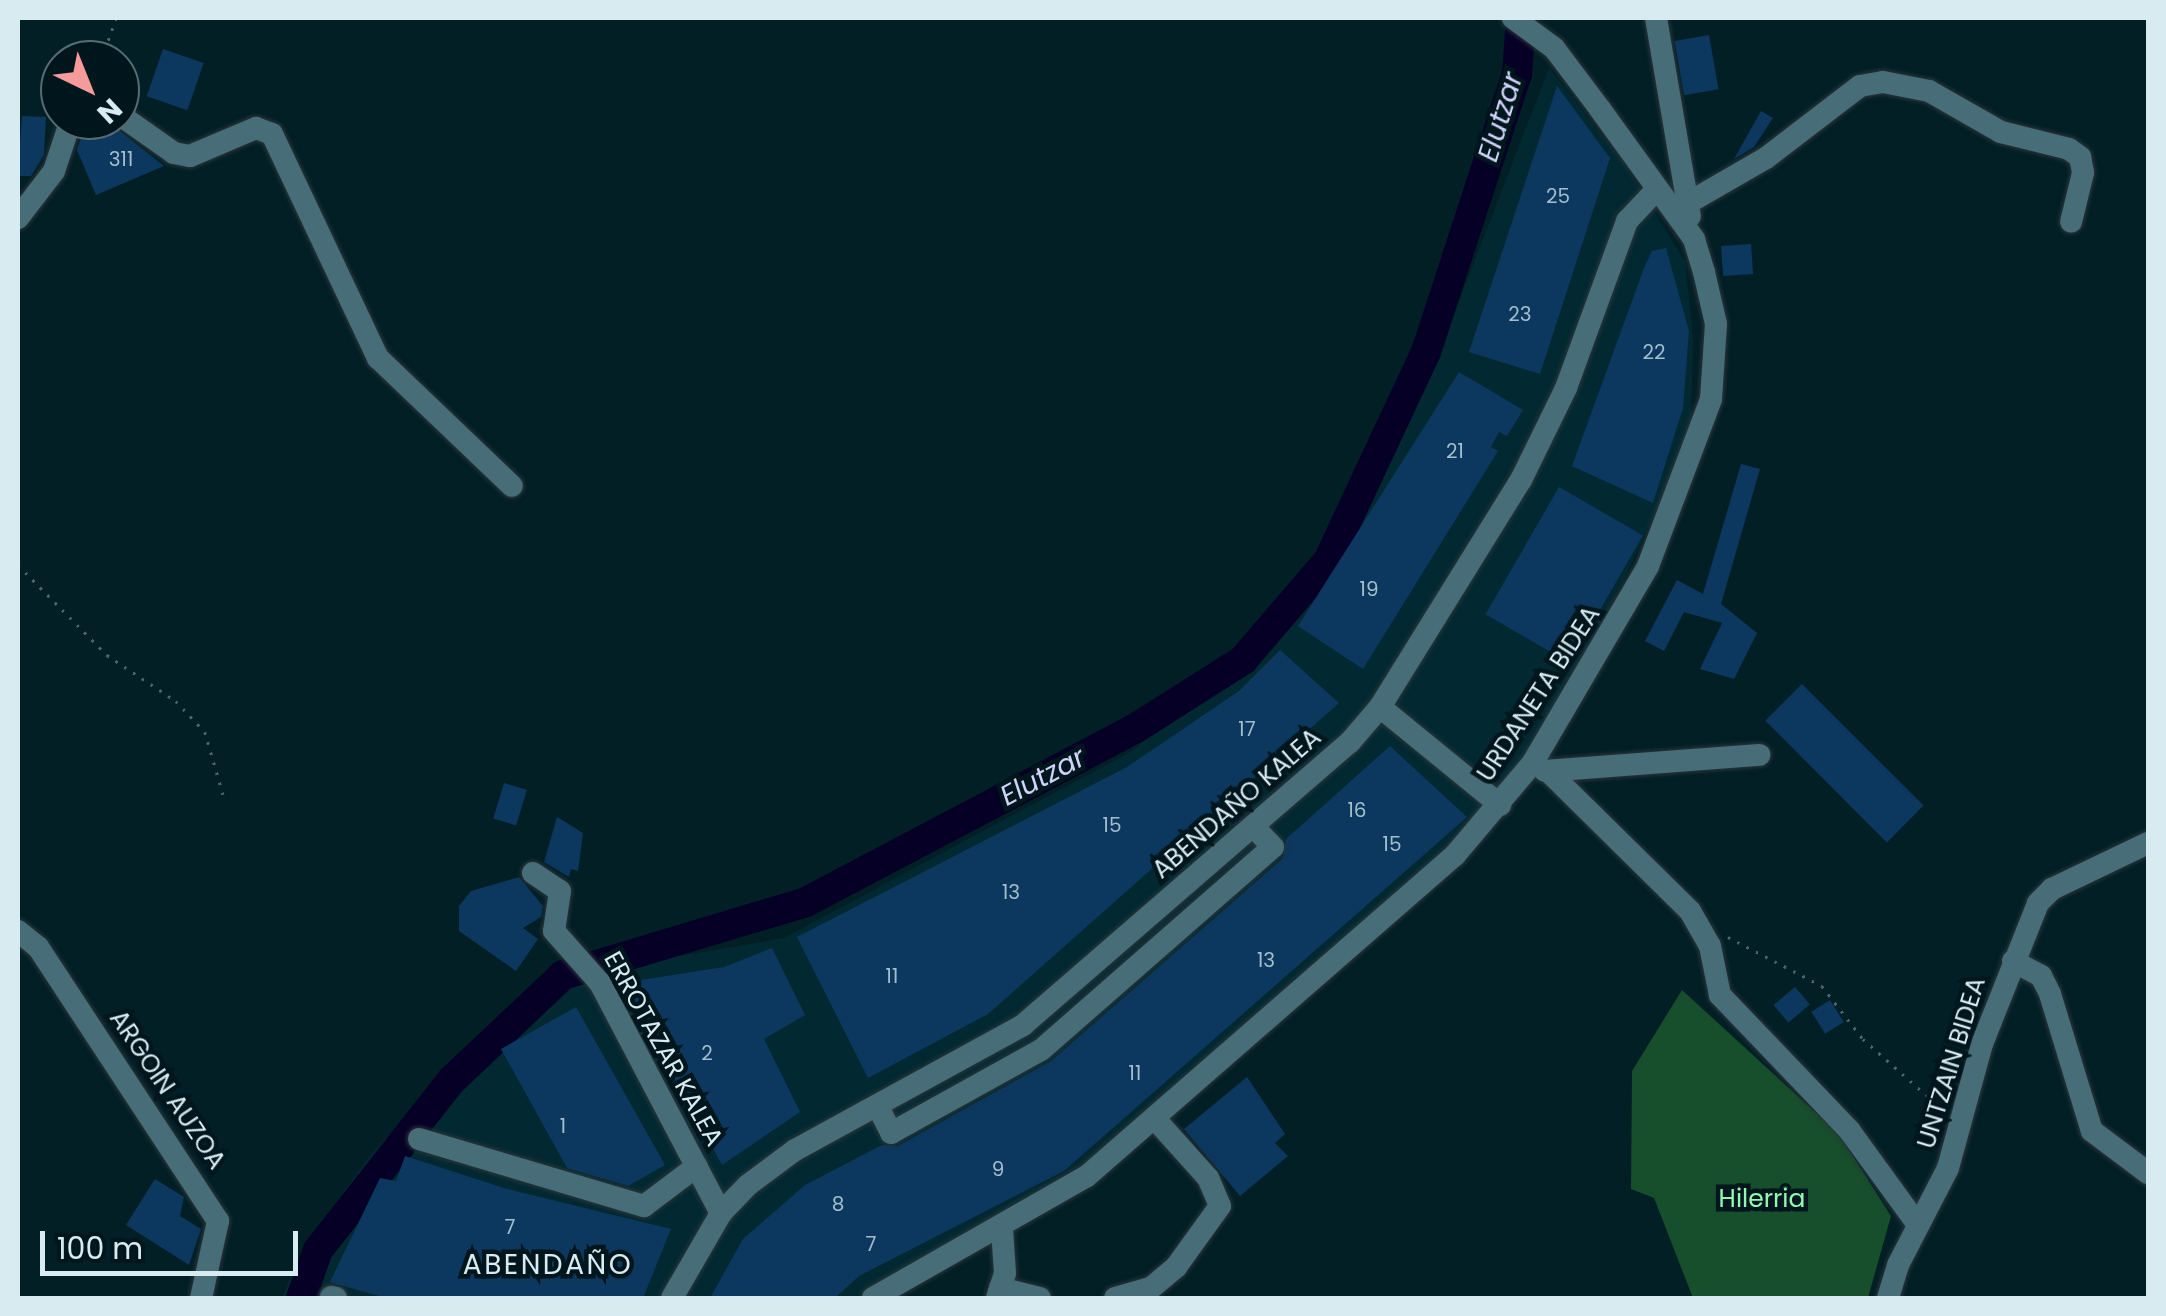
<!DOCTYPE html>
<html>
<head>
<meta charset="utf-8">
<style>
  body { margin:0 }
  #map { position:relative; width:2166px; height:1316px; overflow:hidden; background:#021f26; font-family:Poppins,sans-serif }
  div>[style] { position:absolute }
  .built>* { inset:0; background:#022932 }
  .green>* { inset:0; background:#174e2c }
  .river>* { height:30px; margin:-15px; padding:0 15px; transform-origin:15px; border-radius:15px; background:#070026 }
  .building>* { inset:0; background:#0c385f; transform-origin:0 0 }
  .path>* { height:2.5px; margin-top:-1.25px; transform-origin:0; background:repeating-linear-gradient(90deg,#4b656b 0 2.5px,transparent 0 10.5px) }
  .roads { filter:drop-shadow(0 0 2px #2b353b) drop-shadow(0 0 2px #2b353b) }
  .minor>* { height:22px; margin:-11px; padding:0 11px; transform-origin:11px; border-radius:11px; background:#476d78 }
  span { translate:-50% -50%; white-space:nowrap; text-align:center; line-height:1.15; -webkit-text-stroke:9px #00161d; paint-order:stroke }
  .number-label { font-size:20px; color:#a4becc }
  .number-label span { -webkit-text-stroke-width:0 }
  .street-label { font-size:25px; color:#d7ebf1 }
  .park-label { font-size:25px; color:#94f7b2 }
  .water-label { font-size:28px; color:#d0d2f9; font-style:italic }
  .neighbourhood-label { font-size:28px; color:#d7ebf1; letter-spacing:2.5px }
  .frame { position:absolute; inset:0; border:20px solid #d7ebf1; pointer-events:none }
  .north { position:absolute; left:40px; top:40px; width:100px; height:100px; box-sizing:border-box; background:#00161d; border:2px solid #566b72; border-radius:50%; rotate:137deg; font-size:28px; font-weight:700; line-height:40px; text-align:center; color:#d7ebf1 }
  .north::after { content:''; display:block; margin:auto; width:35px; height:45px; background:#f59b9c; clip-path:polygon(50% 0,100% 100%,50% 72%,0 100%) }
  .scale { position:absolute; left:40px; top:1231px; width:258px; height:45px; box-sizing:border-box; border:5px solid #d7ebf1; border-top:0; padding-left:12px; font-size:30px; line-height:35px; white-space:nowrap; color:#d7ebf1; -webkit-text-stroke:8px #00161d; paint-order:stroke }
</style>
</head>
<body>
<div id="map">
  <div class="built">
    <i style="clip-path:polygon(1549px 68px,1625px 165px,1685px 261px,1693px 337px,1691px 437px,1548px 739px,1479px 825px,1110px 1148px,858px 1298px,282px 1298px,305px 1245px,370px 1156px,490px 1026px,616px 967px,784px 938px,1134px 750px,1280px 608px,1438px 356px)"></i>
  </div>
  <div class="green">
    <i style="clip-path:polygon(1682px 990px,1838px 1133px,1891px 1216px,1868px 1298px,1693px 1298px,1654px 1198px,1631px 1189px,1632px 1071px)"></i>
  </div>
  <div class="river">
    <i style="left:301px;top:1298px;width:51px;rotate:-70.5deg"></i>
    <i style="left:318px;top:1250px;width:216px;rotate:-51.8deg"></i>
    <i style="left:452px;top:1080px;width:153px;rotate:-43.4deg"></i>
    <i style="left:563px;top:975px;width:254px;rotate:-16.7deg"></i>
    <i style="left:806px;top:902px;width:373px;rotate:-27.8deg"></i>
    <i style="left:1136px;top:728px;width:127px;rotate:-32.4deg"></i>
    <i style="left:1243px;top:660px;width:130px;rotate:-49.4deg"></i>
    <i style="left:1328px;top:561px;width:231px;rotate:-64.9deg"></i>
    <i style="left:1426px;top:352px;width:293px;rotate:-71.9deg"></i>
    <i style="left:1517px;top:73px;width:55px;rotate:-85.8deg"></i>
  </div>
  <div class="building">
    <i style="left:1709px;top:35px;width:55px;height:35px;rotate:80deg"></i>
    <i style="left:163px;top:49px;width:43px;height:50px;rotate:19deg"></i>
    <i style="clip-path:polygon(1557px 86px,1610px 158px,1540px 374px,1469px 352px)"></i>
    <i style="clip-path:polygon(1761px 111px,1773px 118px,1754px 147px,1734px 159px)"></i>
    <i style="clip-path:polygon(22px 116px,46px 117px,44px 155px,31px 176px,18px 176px)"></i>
    <i style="clip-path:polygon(106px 120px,164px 166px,96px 195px,77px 150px,85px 124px)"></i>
    <i style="left:1751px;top:244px;width:30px;height:30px;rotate:86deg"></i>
    <i style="clip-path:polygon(1666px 248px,1689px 331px,1683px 408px,1653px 503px,1572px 466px,1644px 268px,1652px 251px)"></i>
    <i style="clip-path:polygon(1459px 372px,1523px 410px,1507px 436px,1499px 432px,1491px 447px,1498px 451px,1363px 669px,1298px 626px)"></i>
    <i style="clip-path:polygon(1741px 464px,1760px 469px,1721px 604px,1757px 633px,1734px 679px,1700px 669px,1722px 623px,1684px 612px,1664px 651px,1645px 641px,1677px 580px,1703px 594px)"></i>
    <i style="left:1559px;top:487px;width:97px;height:147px;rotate:30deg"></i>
    <i style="clip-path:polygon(1280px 650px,1339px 703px,988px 1014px,868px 1078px,797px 937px,1127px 767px,1239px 691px)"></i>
    <i style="left:1802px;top:684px;width:172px;height:52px;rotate:45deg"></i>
    <i style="clip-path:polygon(1390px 746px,1467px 817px,1064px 1171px,859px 1276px,835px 1298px,710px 1298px,743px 1239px,805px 1185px,882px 1145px,898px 1146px,1051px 1061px,1283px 858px,1286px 839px)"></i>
    <i style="left:504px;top:783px;width:24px;height:37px;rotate:17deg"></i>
    <i style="clip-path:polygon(557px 817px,583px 833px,578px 871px,571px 869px,569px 877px,544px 862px)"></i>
    <i style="clip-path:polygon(519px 877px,543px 906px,541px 917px,523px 928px,538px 939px,516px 971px,459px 931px,459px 906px,471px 891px)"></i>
    <i style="clip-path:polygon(772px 948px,805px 1015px,764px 1039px,800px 1112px,722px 1165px,622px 983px,724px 967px)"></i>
    <i style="left:1795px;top:987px;width:23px;height:28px;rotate:50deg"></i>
    <i style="left:1830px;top:1000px;width:26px;height:22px;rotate:58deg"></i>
    <i style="clip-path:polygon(576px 1007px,665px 1165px,628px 1186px,567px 1168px,501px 1049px)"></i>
    <i style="clip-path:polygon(1247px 1077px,1285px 1134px,1275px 1143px,1288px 1156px,1240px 1196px,1184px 1129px)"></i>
    <i style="clip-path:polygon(405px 1156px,507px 1189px,671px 1229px,643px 1298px,386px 1298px,330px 1282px,380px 1178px,396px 1181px)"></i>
    <i style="clip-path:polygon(155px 1179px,184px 1197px,180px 1216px,201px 1229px,189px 1265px,126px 1225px)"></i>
  </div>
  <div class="path">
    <i style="left:101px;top:60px;width:45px;rotate:-70.3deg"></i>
    <i style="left:18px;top:565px;width:127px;rotate:45.3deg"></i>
    <i style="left:107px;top:655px;width:83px;rotate:33.7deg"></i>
    <i style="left:176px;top:701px;width:42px;rotate:46.9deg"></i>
    <i style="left:205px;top:732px;width:65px;rotate:73.8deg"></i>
    <i style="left:1728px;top:937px;width:106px;rotate:27.5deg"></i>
    <i style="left:1822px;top:986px;width:67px;rotate:52.3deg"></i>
    <i style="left:1863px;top:1039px;width:108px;rotate:41.6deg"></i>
  </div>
  <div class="roads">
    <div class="minor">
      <i style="left:1656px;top:18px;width:201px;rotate:80.3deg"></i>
      <i style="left:120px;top:115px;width:66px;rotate:35.1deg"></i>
      <i style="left:174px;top:153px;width:16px;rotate:11deg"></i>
      <i style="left:190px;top:156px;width:72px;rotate:-23deg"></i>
      <i style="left:256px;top:128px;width:17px;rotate:21deg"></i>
      <i style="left:272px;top:134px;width:248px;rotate:64.7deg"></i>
      <i style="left:378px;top:358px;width:185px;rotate:43.7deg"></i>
      <i style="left:1688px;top:203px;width:90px;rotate:-30deg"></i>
      <i style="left:1766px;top:158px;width:118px;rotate:-37.5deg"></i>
      <i style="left:1860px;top:86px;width:23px;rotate:-10deg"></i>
      <i style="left:1883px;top:82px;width:47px;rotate:11.1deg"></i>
      <i style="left:1929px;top:91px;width:83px;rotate:29.7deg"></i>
      <i style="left:2001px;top:132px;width:70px;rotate:14deg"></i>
      <i style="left:2069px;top:149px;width:14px;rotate:36deg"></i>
      <i style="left:2080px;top:157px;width:16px;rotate:79deg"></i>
      <i style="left:2083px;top:173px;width:50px;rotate:103.8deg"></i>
      <i style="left:18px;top:218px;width:59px;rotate:-52.5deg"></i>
      <i style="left:54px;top:171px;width:54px;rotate:-71.6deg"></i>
      <i style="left:1380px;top:707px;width:155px;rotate:39.2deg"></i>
      <i style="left:1545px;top:771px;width:215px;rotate:-4.3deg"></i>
      <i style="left:1551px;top:774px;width:195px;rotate:44.6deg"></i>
      <i style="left:1690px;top:911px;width:40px;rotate:60.3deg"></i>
      <i style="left:1710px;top:946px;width:50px;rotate:78.5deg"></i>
      <i style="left:1720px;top:995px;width:187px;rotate:46.3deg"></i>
      <i style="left:1849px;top:1130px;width:117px;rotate:54deg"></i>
      <i style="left:533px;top:873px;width:32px;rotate:34deg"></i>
      <i style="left:560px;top:891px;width:40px;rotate:98.5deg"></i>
      <i style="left:554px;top:931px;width:69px;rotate:48.5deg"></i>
      <i style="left:600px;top:983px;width:260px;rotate:62.3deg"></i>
      <i style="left:18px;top:931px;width:26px;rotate:39deg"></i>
      <i style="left:38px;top:947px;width:328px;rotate:56.7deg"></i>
      <i style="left:218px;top:1221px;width:79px;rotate:102.4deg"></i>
      <i style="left:2013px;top:961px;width:32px;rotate:28deg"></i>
      <i style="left:2041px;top:976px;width:20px;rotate:63deg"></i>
      <i style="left:2050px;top:994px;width:143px;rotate:73deg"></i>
      <i style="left:2092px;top:1131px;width:70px;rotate:36.9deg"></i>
      <i style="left:878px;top:1107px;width:29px;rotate:63deg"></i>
      <i style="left:891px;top:1133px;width:171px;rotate:-29deg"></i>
      <i style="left:1041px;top:1050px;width:308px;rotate:-41.2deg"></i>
      <i style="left:1273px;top:847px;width:29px;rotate:-134deg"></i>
      <i style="left:419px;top:1139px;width:235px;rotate:16.6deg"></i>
      <i style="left:644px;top:1206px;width:66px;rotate:-37deg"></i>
      <i style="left:1000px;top:1288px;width:41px;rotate:14deg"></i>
      <i style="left:331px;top:1297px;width:5px;rotate:11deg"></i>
      <i style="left:672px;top:1298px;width:98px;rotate:-60deg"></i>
      <i style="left:721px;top:1213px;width:39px;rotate:-46deg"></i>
      <i style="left:748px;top:1185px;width:59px;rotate:-36.7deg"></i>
      <i style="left:795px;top:1150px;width:260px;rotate:-28.7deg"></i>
      <i style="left:1023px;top:1025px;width:432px;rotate:-40.9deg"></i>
      <i style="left:1350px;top:742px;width:46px;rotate:-49.4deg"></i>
      <i style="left:1380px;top:707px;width:267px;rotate:-58.2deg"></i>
      <i style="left:1521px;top:480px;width:102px;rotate:-63.9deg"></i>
      <i style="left:1566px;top:388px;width:178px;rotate:-69.9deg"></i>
      <i style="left:1627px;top:221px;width:44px;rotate:-46.8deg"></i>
      <i style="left:873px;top:1298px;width:246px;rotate:-29.7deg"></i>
      <i style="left:1087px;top:1176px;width:488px;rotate:-41.1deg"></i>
      <i style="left:1455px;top:855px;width:119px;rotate:-49.8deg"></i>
      <i style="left:1532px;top:764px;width:229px;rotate:-59.6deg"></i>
      <i style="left:1648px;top:566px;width:178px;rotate:-69.3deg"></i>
      <i style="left:1711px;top:399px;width:75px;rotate:-86.2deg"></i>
      <i style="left:1716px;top:324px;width:53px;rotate:-103deg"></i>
      <i style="left:1704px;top:272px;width:34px;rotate:-107deg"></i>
      <i style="left:1694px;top:239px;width:160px;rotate:-125.9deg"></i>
      <i style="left:1600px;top:109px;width:76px;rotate:-127deg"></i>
      <i style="left:1554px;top:48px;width:51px;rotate:-143.8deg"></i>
      <i style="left:997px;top:1298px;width:26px;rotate:-72deg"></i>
      <i style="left:1005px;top:1273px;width:44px;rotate:-93.9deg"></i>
      <i style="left:1115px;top:1298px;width:37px;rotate:-16deg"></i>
      <i style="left:1151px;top:1288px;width:33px;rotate:-40deg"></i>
      <i style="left:1176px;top:1267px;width:75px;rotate:-54.2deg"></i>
      <i style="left:1220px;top:1206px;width:30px;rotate:-113deg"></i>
      <i style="left:1208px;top:1178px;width:79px;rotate:-131.9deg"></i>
      <i style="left:1888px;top:1298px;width:34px;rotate:-73deg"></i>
      <i style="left:1898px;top:1265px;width:109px;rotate:-62.7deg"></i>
      <i style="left:1948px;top:1168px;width:129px;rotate:-74.7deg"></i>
      <i style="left:1982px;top:1044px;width:152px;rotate:-68.3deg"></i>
      <i style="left:2038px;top:903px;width:20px;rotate:-45deg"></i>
      <i style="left:2052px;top:889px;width:106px;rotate:-25.6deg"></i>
    </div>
  </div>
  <div class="number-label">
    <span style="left:121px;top:159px">311</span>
    <span style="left:1558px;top:196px">25</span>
    <span style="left:1520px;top:314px">23</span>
    <span style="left:1654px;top:352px">22</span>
    <span style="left:1455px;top:451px">21</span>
    <span style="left:1369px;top:589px">19</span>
    <span style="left:1247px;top:729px">17</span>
    <span style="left:1357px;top:810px">16</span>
    <span style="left:1112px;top:825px">15</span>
    <span style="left:1392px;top:844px">15</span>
    <span style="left:1011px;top:892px">13</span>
    <span style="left:1266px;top:960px">13</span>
    <span style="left:892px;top:976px">11</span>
    <span style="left:707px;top:1053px">2</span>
    <span style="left:1135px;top:1073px">11</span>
    <span style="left:563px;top:1126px">1</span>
    <span style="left:998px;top:1169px">9</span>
    <span style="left:838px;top:1204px">8</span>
    <span style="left:510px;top:1227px">7</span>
    <span style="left:871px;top:1244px">7</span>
  </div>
  <div class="street-label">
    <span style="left:1539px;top:694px;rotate:-57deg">URDANETA BIDEA</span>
    <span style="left:1237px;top:804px;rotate:-41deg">ABENDAÑO KALEA</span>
    <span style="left:663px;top:1049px;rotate:61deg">ERROTAZAR KALEA</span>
    <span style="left:1952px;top:1063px;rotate:-73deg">UNTZAIN BIDEA</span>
    <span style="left:167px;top:1090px;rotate:56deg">ARGOIN AUZOA</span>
  </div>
  <div class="park-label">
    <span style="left:1762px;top:1199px">Hilerria</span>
  </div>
  <div class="water-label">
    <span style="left:1501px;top:117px;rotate:-73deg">Elutzar</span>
    <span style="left:1043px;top:777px;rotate:-28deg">Elutzar</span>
  </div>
  <div class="neighbourhood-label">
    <span style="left:548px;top:1265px">ABENDAÑO</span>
  </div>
  <div class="frame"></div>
  <div class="north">N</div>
  <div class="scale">100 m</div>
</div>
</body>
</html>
